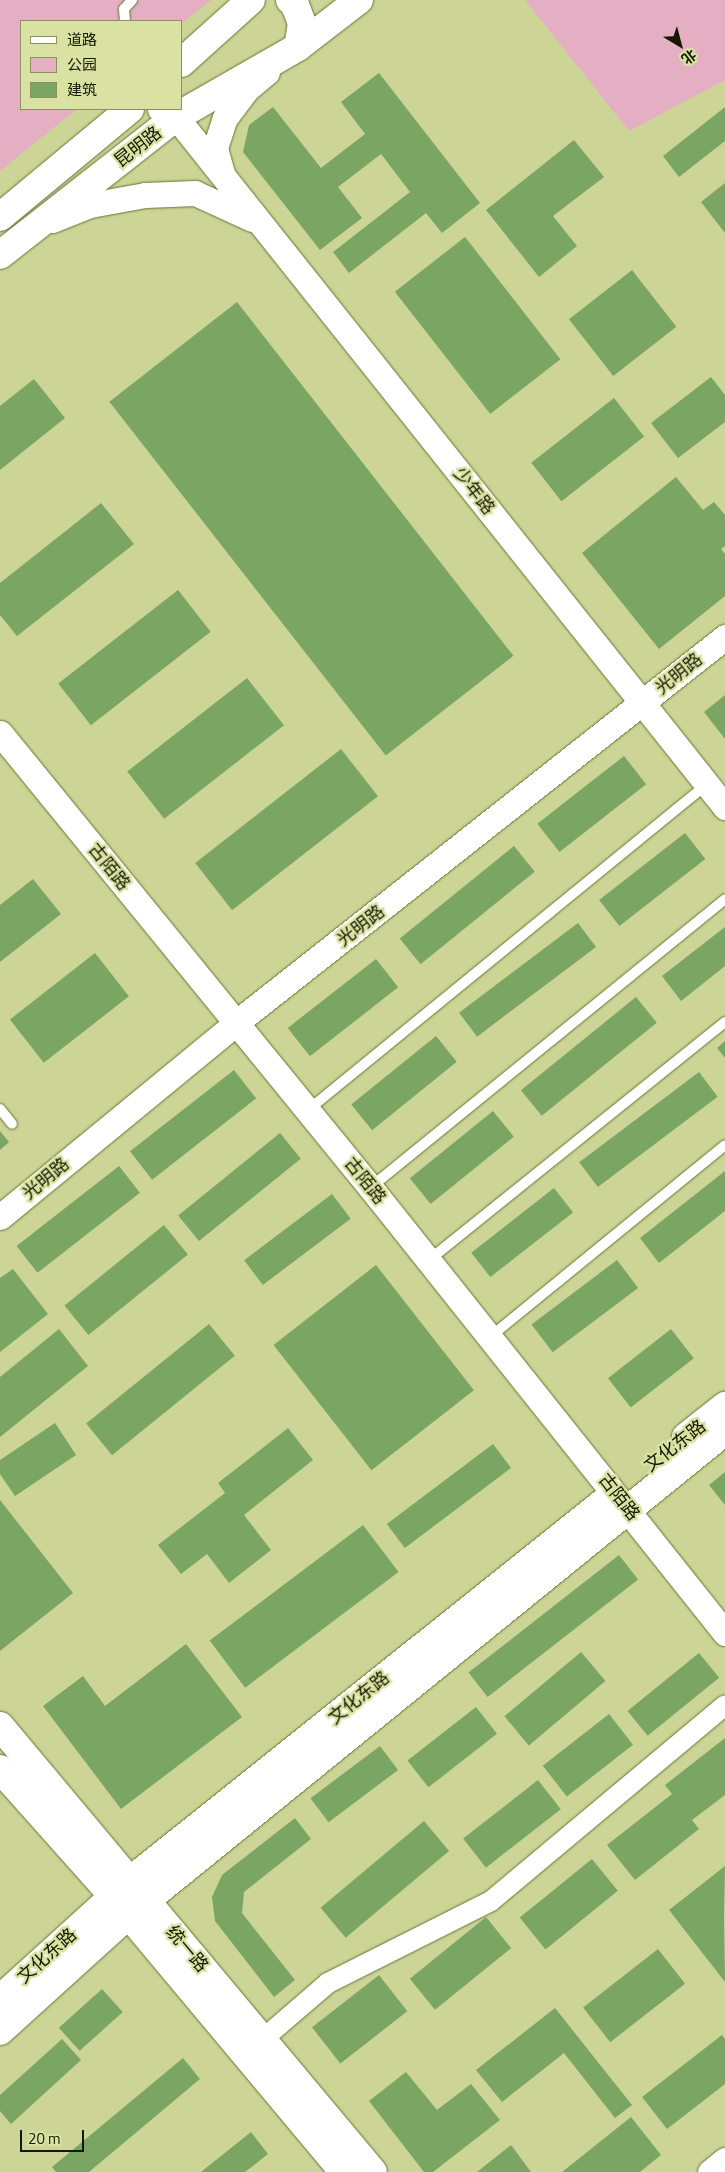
<!DOCTYPE html>
<html>
<head>
<meta charset="utf-8">
<style>
  body { margin:0 }
  #map { position:relative; width:725px; height:2172px; overflow:hidden; background:#ccd595; font-family:"Titillium Web","Noto Sans SC",sans-serif }
  div>[style] { position:absolute }
  .green>* { inset:0; background:#e4afc2 }
  .building>* { inset:0; background:#7ba563; transform-origin:0 0 }
  .roads { filter:drop-shadow(0 0 1px #6c7437) drop-shadow(0 0 1px #6c7437) }
  .service>* { height:10px; margin:-5px; padding:0 5px; transform-origin:5px; border-radius:5px; background:#fff }
  .minor>* { height:20px; margin:-10px; padding:0 10px; transform-origin:10px; border-radius:10px; background:#fff }
  .tertiary>* { height:25px; margin:-12.5px; padding:0 12.5px; transform-origin:12.5px; border-radius:12.5px; background:#fff }
  .secondary>* { height:28px; margin:-14px; padding:0 14px; transform-origin:14px; border-radius:14px; background:#fff }
  .primary>* { height:28px; margin:-14px; padding:0 14px; transform-origin:14px; border-radius:14px; background:#fff }
  span { translate:-50% -50%; white-space:nowrap; text-align:center; line-height:1.15; -webkit-text-stroke:4.5px #d9e2a2; paint-order:stroke }
  .street-label { font-size:18px; color:#151701 }
  .legend { position:absolute; left:20px; top:20px; width:162px; height:90px; box-sizing:border-box; background:#d9e2a2; border:1px solid #8b9162; margin:0; padding:6px 9px; list-style:none; font-size:15px; color:#151701 }
  .legend li { display:flex; align-items:center; gap:10px; height:25px }
  .legend b { width:25px; border:1px solid #8b9162 }
  .north { position:absolute; left:655px; top:20px; width:50px; height:50px; -webkit-text-stroke:4px #d9e2a2; paint-order:stroke; rotate:143deg; font-size:14px; font-weight:700; line-height:20px; text-align:center; color:#151701 }
  .north::after { content:''; display:block; margin:auto; width:18px; height:22px; background:#151701; clip-path:polygon(50% 0,100% 100%,50% 72%,0 100%) }
  .scale { position:absolute; left:20px; top:2130px; width:64px; height:22px; box-sizing:border-box; border:2px solid #151701; border-top:0; padding-left:6px; font-size:15px; line-height:18px; white-space:nowrap; color:#151701; -webkit-text-stroke:4px #d9e2a2; paint-order:stroke }
</style>
</head>
<body>
<div id="map">
  <div class="green">
    <i style="clip-path:polygon(0 0,211px 0,181px 24px,181px 21px,21px 21px,21px 109px,77px 109px,0 171px)"></i>
    <i style="clip-path:polygon(525px 0,725px 0,725px 80px,629px 131px)"></i>
  </div>
  <div class="building">
    <i style="clip-path:polygon(379px 73px,480px 203px,442px 233px,426px 213px,349px 273px,333px 252px,410px 192px,381px 154px,338px 187px,362px 218px,320px 250px,243px 152px,249px 125px,273px 107px,321px 168px,365px 134px,341px 102px)"></i>
    <i style="clip-path:polygon(725px 107px,725px 141px,679px 177px,663px 156px)"></i>
    <i style="clip-path:polygon(574px 140px,604px 177px,553px 216px,577px 246px,539px 277px,486px 210px)"></i>
    <i style="clip-path:polygon(725px 183px,725px 233px,701px 202px)"></i>
    <i style="left:465px;top:237px;width:155px;height:89px;rotate:52deg"></i>
    <i style="left:632px;top:270px;width:72px;height:80px;rotate:52deg"></i>
    <i style="left:237px;top:302px;width:449px;height:162px;rotate:52deg"></i>
    <i style="clip-path:polygon(711px 377px,725px 395px,725px 422px,678px 458px,651px 423px)"></i>
    <i style="clip-path:polygon(34px 379px,65px 418px,0 470px,0 406px)"></i>
    <i style="left:614px;top:398px;width:49px;height:105px;rotate:52deg"></i>
    <i style="clip-path:polygon(676px 477px,703px 510px,714px 502px,725px 515px,725px 546px,721px 549px,725px 554px,725px 596px,659px 649px,582px 553px)"></i>
    <i style="clip-path:polygon(101px 503px,134px 544px,17px 636px,0 615px,0 583px)"></i>
    <i style="left:178px;top:590px;width:53px;height:152px;rotate:52deg"></i>
    <i style="left:247px;top:678px;width:60px;height:152px;rotate:52deg"></i>
    <i style="clip-path:polygon(725px 695px,725px 739px,704px 712px)"></i>
    <i style="left:341px;top:749px;width:60px;height:185px;rotate:52deg"></i>
    <i style="left:624px;top:756px;width:36px;height:110px;rotate:52deg"></i>
    <i style="left:685px;top:833px;width:33px;height:109px;rotate:52deg"></i>
    <i style="left:514px;top:846px;width:33px;height:147px;rotate:51deg"></i>
    <i style="clip-path:polygon(33px 879px,61px 914px,0 962px,0 905px)"></i>
    <i style="left:578px;top:923px;width:30px;height:149px;rotate:53deg"></i>
    <i style="clip-path:polygon(725px 927px,725px 966px,681px 1001px,662px 976px)"></i>
    <i style="left:95px;top:953px;width:55px;height:108px;rotate:52deg"></i>
    <i style="left:376px;top:959px;width:36px;height:112px;rotate:52deg"></i>
    <i style="left:636px;top:997px;width:33px;height:148px;rotate:51deg"></i>
    <i style="left:436px;top:1036px;width:33px;height:109px;rotate:51deg"></i>
    <i style="clip-path:polygon(725px 1041px,725px 1058px,717px 1048px)"></i>
    <i style="left:234px;top:1070px;width:36px;height:132px;rotate:52deg"></i>
    <i style="left:699px;top:1072px;width:31px;height:150px;rotate:53deg"></i>
    <i style="left:493px;top:1111px;width:33px;height:107px;rotate:51deg"></i>
    <i style="clip-path:polygon(0 1131px,9px 1142px,0 1150px)"></i>
    <i style="left:280px;top:1133px;width:33px;height:131px;rotate:51deg"></i>
    <i style="left:119px;top:1166px;width:34px;height:130px;rotate:52deg"></i>
    <i style="clip-path:polygon(725px 1171px,725px 1211px,659px 1263px,640px 1238px)"></i>
    <i style="left:554px;top:1188px;width:31px;height:105px;rotate:52deg"></i>
    <i style="left:332px;top:1194px;width:31px;height:110px;rotate:53deg"></i>
    <i style="left:164px;top:1225px;width:38px;height:128px;rotate:51deg"></i>
    <i style="left:617px;top:1260px;width:35px;height:107px;rotate:53deg"></i>
    <i style="left:376px;top:1265px;width:159px;height:130px;rotate:52deg"></i>
    <i style="clip-path:polygon(13px 1269px,48px 1314px,0 1352px,0 1278px)"></i>
    <i style="left:209px;top:1324px;width:41px;height:158px;rotate:51deg"></i>
    <i style="clip-path:polygon(59px 1329px,88px 1366px,0 1437px,0 1377px)"></i>
    <i style="left:671px;top:1329px;width:37px;height:80px;rotate:52deg"></i>
    <i style="clip-path:polygon(55px 1423px,76px 1455px,15px 1496px,0 1474px,0 1460px)"></i>
    <i style="clip-path:polygon(288px 1428px,313px 1460px,244px 1515px,271px 1550px,229px 1583px,207px 1554px,181px 1574px,158px 1545px,225px 1493px,218px 1483px)"></i>
    <i style="left:493px;top:1444px;width:30px;height:133px;rotate:53deg"></i>
    <i style="clip-path:polygon(725px 1472px,725px 1505px,709px 1485px)"></i>
    <i style="clip-path:polygon(0 1500px,73px 1593px,0 1651px)"></i>
    <i style="left:363px;top:1525px;width:59px;height:192px;rotate:53deg"></i>
    <i style="left:619px;top:1555px;width:31px;height:191px;rotate:52deg"></i>
    <i style="clip-path:polygon(186px 1644px,242px 1717px,121px 1809px,43px 1706px,83px 1676px,105px 1706px)"></i>
    <i style="left:581px;top:1652px;width:38px;height:100px;rotate:50deg"></i>
    <i style="left:699px;top:1653px;width:32px;height:92px;rotate:51deg"></i>
    <i style="left:476px;top:1707px;width:34px;height:87px;rotate:52deg"></i>
    <i style="left:609px;top:1714px;width:39px;height:84px;rotate:52deg"></i>
    <i style="clip-path:polygon(725px 1738px,725px 1795px,692px 1820px,699px 1829px,635px 1880px,607px 1845px,672px 1794px,665px 1785px)"></i>
    <i style="left:380px;top:1746px;width:30px;height:87px;rotate:53deg"></i>
    <i style="left:538px;top:1780px;width:37px;height:95px;rotate:52deg"></i>
    <i style="clip-path:polygon(295px 1818px,311px 1839px,244px 1892px,242px 1913px,295px 1980px,274px 1997px,215px 1921px,212px 1897px,222px 1875px)"></i>
    <i style="left:424px;top:1821px;width:39px;height:135px;rotate:50deg"></i>
    <i style="left:592px;top:1859px;width:41px;height:93px;rotate:51deg"></i>
    <i style="clip-path:polygon(725px 1866px,724px 1916px,725px 1982px,669px 1910px)"></i>
    <i style="left:486px;top:1917px;width:40px;height:98px;rotate:51deg"></i>
    <i style="left:658px;top:1949px;width:44px;height:95px;rotate:52deg"></i>
    <i style="left:379px;top:1975px;width:46px;height:85px;rotate:52deg"></i>
    <i style="left:102px;top:1989px;width:31px;height:58px;rotate:48deg"></i>
    <i style="clip-path:polygon(555px 2008px,632px 2105px,615px 2118px,564px 2053px,502px 2102px,476px 2070px)"></i>
    <i style="clip-path:polygon(722px 2035px,725px 2039px,725px 2084px,667px 2129px,642px 2097px)"></i>
    <i style="clip-path:polygon(62px 2039px,81px 2060px,11px 2124px,0 2111px,0 2095px)"></i>
    <i style="clip-path:polygon(183px 2058px,200px 2079px,89px 2172px,56px 2172px,52px 2167px)"></i>
    <i style="clip-path:polygon(406px 2072px,437px 2110px,471px 2084px,500px 2120px,433px 2172px,424px 2172px,369px 2101px)"></i>
    <i style="clip-path:polygon(631px 2117px,661px 2155px,640px 2172px,562px 2172px)"></i>
    <i style="clip-path:polygon(251px 2132px,268px 2154px,245px 2172px,201px 2172px)"></i>
    <i style="clip-path:polygon(511px 2145px,531px 2172px,477px 2172px)"></i>
  </div>
  <div class="roads">
    <div class="service">
      <i style="left:125px;top:21px;width:12px;rotate:-95deg"></i>
      <i style="left:124px;top:9px;width:12px;rotate:-48deg"></i>
      <i style="left:0;top:1109px;width:19px;rotate:51deg"></i>
      <i style="left:308px;top:1110px;width:514px;rotate:-39.23deg"></i>
      <i style="left:371px;top:1187px;width:456px;rotate:-39.1deg"></i>
      <i style="left:429px;top:1260px;width:380px;rotate:-38.8deg"></i>
      <i style="left:490px;top:1337px;width:303px;rotate:-39.2deg"></i>
    </div>
    <div class="minor">
      <i style="left:263px;top:2039px;width:86px;rotate:-40.7deg"></i>
      <i style="left:328px;top:1983px;width:182px;rotate:-26.7deg"></i>
      <i style="left:491px;top:1901px;width:305px;rotate:-39.9deg"></i>
    </div>
    <div class="tertiary">
      <i style="left:160px;top:109px;width:18px;rotate:27deg"></i>
      <i style="left:176px;top:117px;width:882px;rotate:51.49deg"></i>
      <i style="left:222px;top:173px;width:26px;rotate:-106deg"></i>
      <i style="left:215px;top:148px;width:32px;rotate:-72deg"></i>
      <i style="left:225px;top:118px;width:36px;rotate:-53deg"></i>
      <i style="left:247px;top:89px;width:26px;rotate:-40deg"></i>
      <i style="left:52px;top:220px;width:41px;rotate:-21.5deg"></i>
      <i style="left:90px;top:205px;width:56px;rotate:-10.3deg"></i>
      <i style="left:145px;top:195px;width:50px;rotate:-2.3deg"></i>
      <i style="left:195px;top:193px;width:63px;rotate:24.5deg"></i>
      <i style="left:0;top:733px;width:586px;rotate:50.82deg"></i>
      <i style="left:370px;top:1187px;width:570px;rotate:51.48deg"></i>
      <i style="left:0;top:1217px;width:307px;rotate:-39.4deg"></i>
      <i style="left:237px;top:1022px;width:622px;rotate:-38.27deg"></i>
      <i style="left:710px;top:2172px;width:19px;rotate:-39deg"></i>
    </div>
    <div class="secondary">
      <i style="left:0;top:1726px;width:581px;rotate:50.09deg"></i>
      <i style="left:0;top:1769px;width:170px;rotate:48.3deg"></i>
      <i style="left:113px;top:1896px;width:360px;rotate:50.1deg"></i>
    </div>
    <div class="primary">
      <i style="left:290px;top:0;width:7px;rotate:45deg"></i>
      <i style="left:295px;top:5px;width:19px;rotate:69deg"></i>
      <i style="left:302px;top:23px;width:24px;rotate:99deg"></i>
      <i style="left:181px;top:63px;width:94px;rotate:-42deg"></i>
      <i style="left:0;top:217px;width:169px;rotate:-39.7deg"></i>
      <i style="left:0;top:255px;width:224px;rotate:-38.1deg"></i>
      <i style="left:176px;top:117px;width:141px;rotate:-29.8deg"></i>
      <i style="left:298px;top:47px;width:77px;rotate:-37.6deg"></i>
      <i style="left:686px;top:1437px;width:50px;rotate:-38.5deg"></i>
      <i style="left:0;top:1999px;width:176px;rotate:-42.2deg"></i>
      <i style="left:130px;top:1881px;width:605px;rotate:-38.63deg"></i>
      <i style="left:0;top:2031px;width:173px;rotate:-42.2deg"></i>
      <i style="left:128px;top:1915px;width:769px;rotate:-39.03deg"></i>
    </div>
  </div>
  <div class="street-label">
    <span style="left:138px;top:147px;rotate:-38deg">昆明路</span>
    <span style="left:474px;top:491px;rotate:52deg">少年路</span>
    <span style="left:679px;top:674px;rotate:-39deg">光明路</span>
    <span style="left:109px;top:867px;rotate:51deg">古陌路</span>
    <span style="left:361px;top:926px;rotate:-38deg">光明路</span>
    <span style="left:46px;top:1179px;rotate:-40deg">光明路</span>
    <span style="left:365px;top:1181px;rotate:51deg">古陌路</span>
    <span style="left:675px;top:1446px;rotate:-38deg">文化东路</span>
    <span style="left:619px;top:1497px;rotate:52deg">古陌路</span>
    <span style="left:359px;top:1698px;rotate:-39deg">文化东路</span>
    <span style="left:187px;top:1949px;rotate:50deg">统一路</span>
    <span style="left:47px;top:1956px;rotate:-42deg">文化东路</span>
  </div>
  <ul class="legend">
  <li><b style="height:6px;background:#fff"></b>道路</li>
  <li><b style="height:14px;background:#e4afc2"></b>公园</li>
  <li><b style="height:14px;background:#7ba563"></b>建筑</li>
  </ul>
  <div class="north">北</div>
  <div class="scale">20 m</div>
</div>
</body>
</html>
